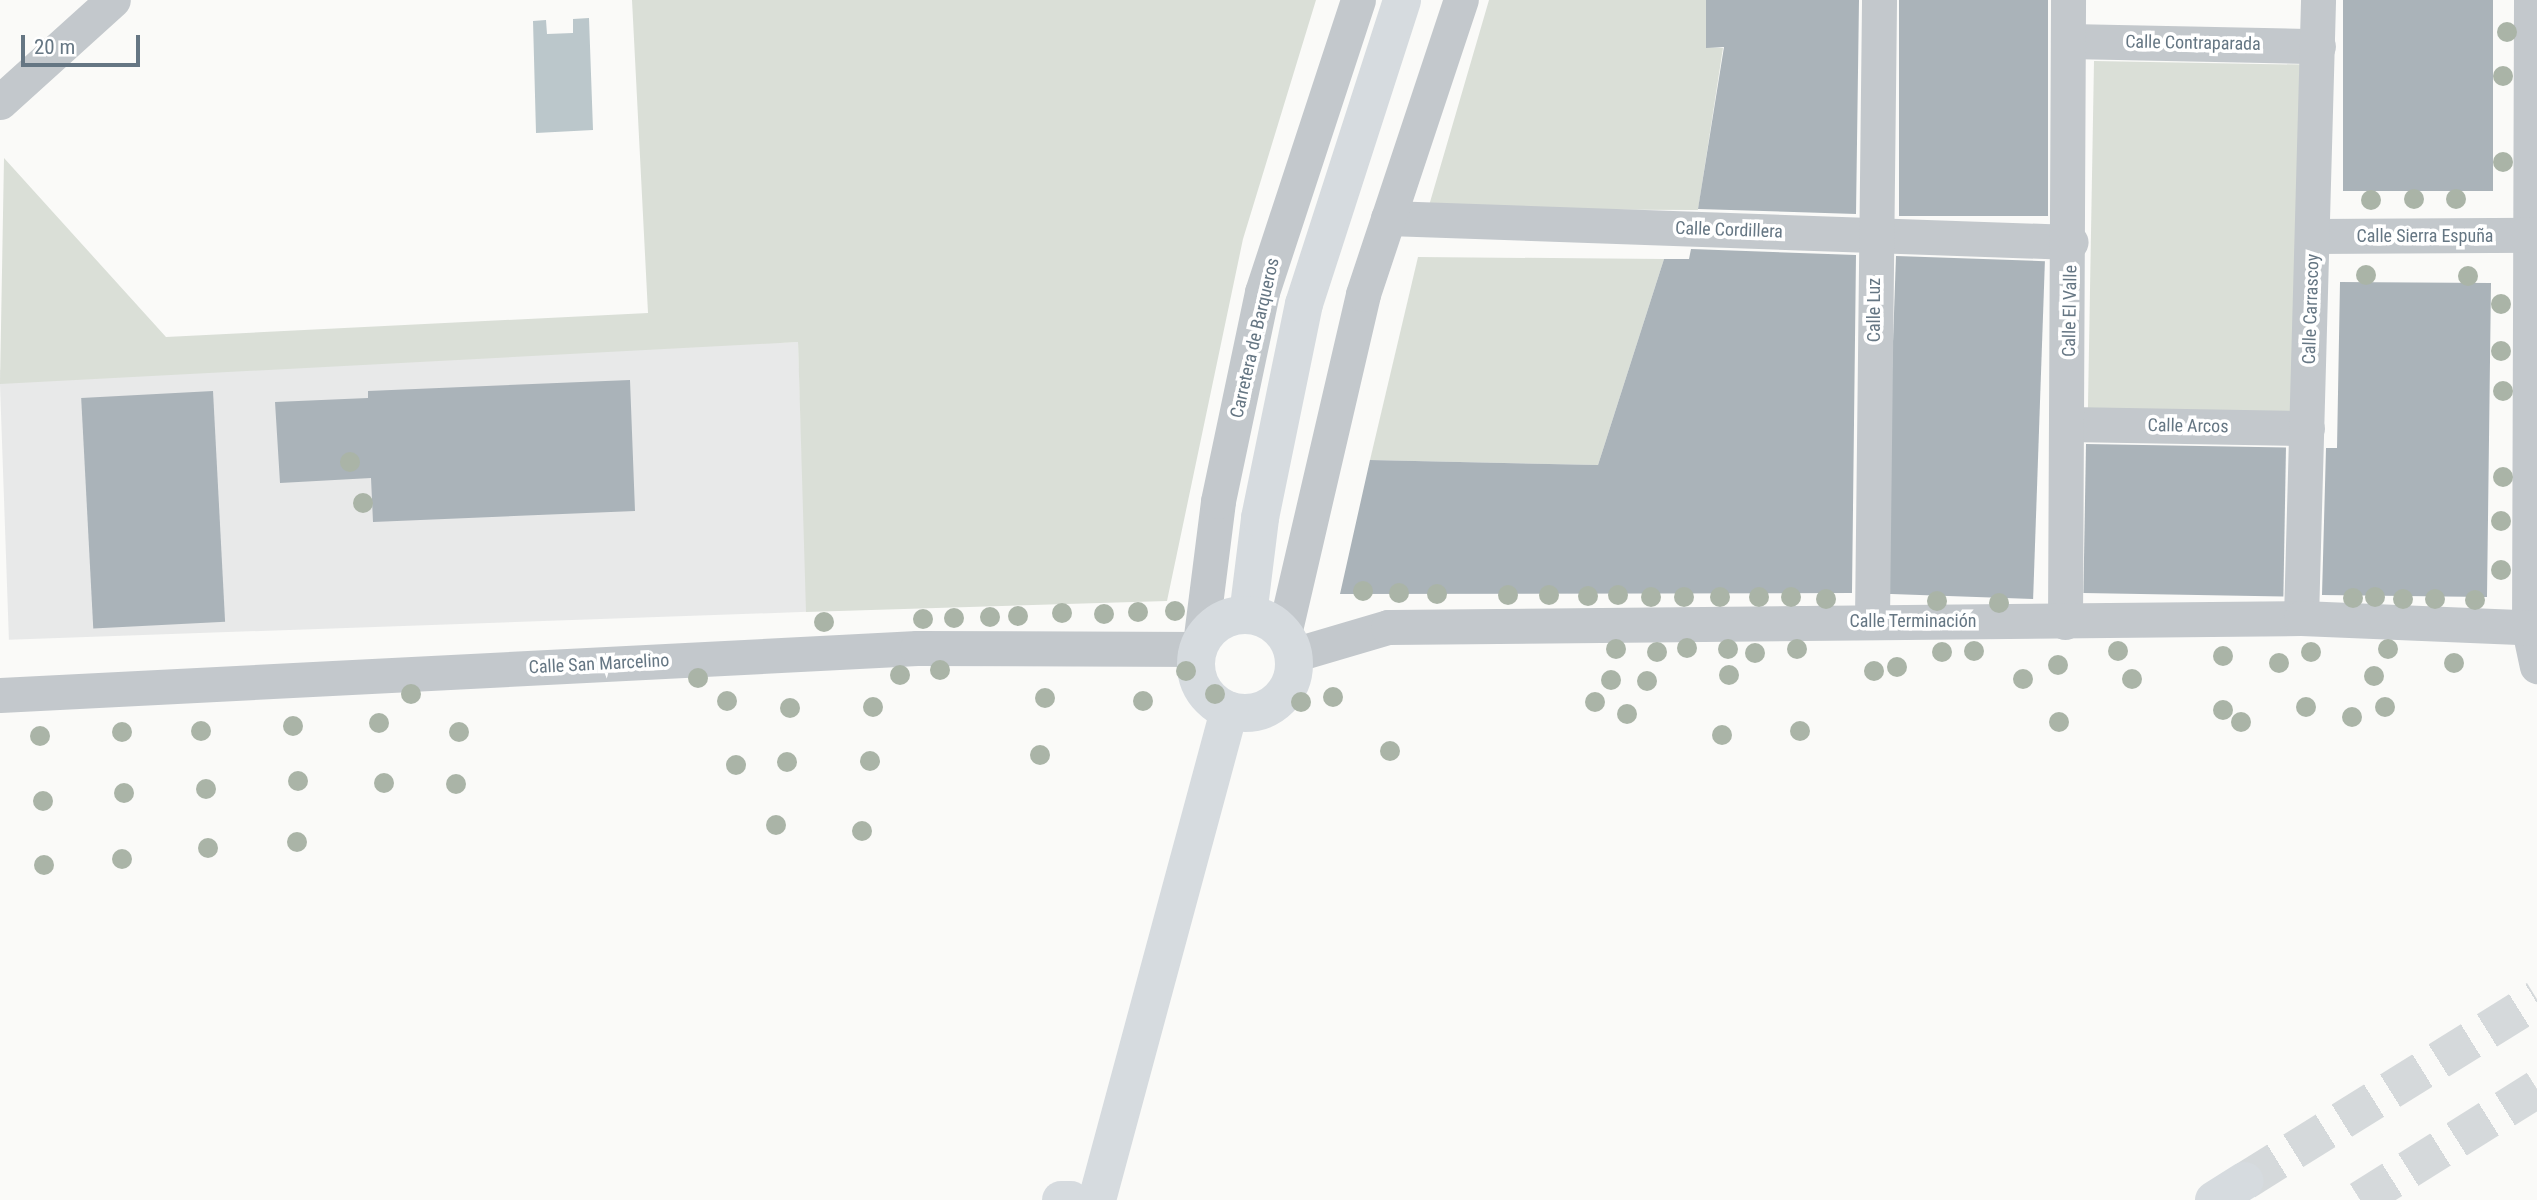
<!DOCTYPE html>
<html>
<head>
<meta charset="utf-8">
<style>
  body { margin:0 }
  #map { position:relative; width:2537px; height:1200px; overflow:hidden; background:#fafaf8; font-family:"Roboto Condensed",sans-serif }
  div>[style] { position:absolute }
  .built>* { inset:0; background:#e8e9e9; transform-origin:0 0 }
  .green>* { inset:0; background:#dadfd7; transform-origin:0 0 }
  .water>* { inset:0; background:#bbc7cb }
  .building>* { inset:0; background:#aab3b9; transform-origin:0 0 }
  .highway-tunnel>* { height:38px; margin-top:-19px; transform-origin:0; background:repeating-linear-gradient(90deg,#d5d9db 0 38px,transparent 0 57px) }
  .street>* { height:35px; margin:-17.5px; padding:0 17.5px; transform-origin:17.5px; border-radius:17.5px; background:#c3c8cc }
  .secondary>* { height:38px; margin:-19px; padding:0 19px; transform-origin:19px; border-radius:19px; background:#d6dbdf }
  .secondary>.ring { margin:-19px; padding:0; box-sizing:content-box; background:none; border:38px solid #d6dbdf; border-radius:50% }
  .highway>* { height:38px; margin:-19px; padding:0 19px; transform-origin:19px; border-radius:19px; background:#d6dbdf }
  .trees>* { width:20px; height:20px; margin:-10px; border-radius:50%; background:#aab4a7 }
  span { translate:-50% -50%; white-space:nowrap; text-align:center; line-height:1.15; -webkit-text-stroke:7px #fff; paint-order:stroke }
  .street-label { font-size:18px; color:#657683 }
  .scale { position:absolute; left:21px; top:35px; width:119px; height:32px; box-sizing:border-box; border:4px solid #657683; border-top:0; padding-left:9px; font-size:21px; line-height:24px; white-space:nowrap; color:#657683; -webkit-text-stroke:5px #fff; paint-order:stroke }
</style>
</head>
<body>
<div id="map">
  <div class="built">
    <i style="left:798px;top:342px;width:270px;height:799px;rotate:88deg"></i>
  </div>
  <div class="green">
    <i style="clip-path:polygon(632px 0,1316px 0,1243px 239px,1167px 601px,806px 612px,798px 342px,0 384px,4px 158px,166px 337px,648px 313px)"></i>
    <i style="clip-path:polygon(1489px 0,1706px 0,1706px 47px,1723px 48px,1698px 210px,1428px 209px)"></i>
    <i style="left:2094px;top:61px;width:207px;height:348px;rotate:1deg"></i>
    <i style="clip-path:polygon(1418px 257px,1664px 259px,1598px 465px,1370px 460px)"></i>
  </div>
  <div class="water">
    <i style="clip-path:polygon(589px 18px,593px 130px,536px 133px,533px 21px,546px 20px,547px 34px,573px 33px,573px 19px)"></i>
  </div>
  <div class="building">
    <i style="clip-path:polygon(1706px 0,1859px 0,1856px 214px,1698px 209px,1724px 47px,1706px 48px)"></i>
    <i style="left:1899px;top:0;width:149px;height:216px"></i>
    <i style="left:2343px;top:0;width:150px;height:191px"></i>
    <i style="clip-path:polygon(1691px 249px,1856px 255px,1852px 593px,1340px 594px,1370px 460px,1598px 465px,1664px 259px,1689px 259px)"></i>
    <i style="left:1896px;top:256px;width:149px;height:338px;rotate:2deg"></i>
    <i style="clip-path:polygon(2340px 282px,2491px 283px,2487px 597px,2322px 595px,2326px 448px,2337px 448px)"></i>
    <i style="clip-path:polygon(630px 380px,635px 511px,373px 522px,371px 478px,280px 483px,275px 402px,368px 398px,368px 391px)"></i>
    <i style="left:213px;top:391px;width:231px;height:132px;rotate:87deg"></i>
    <i style="left:2086px;top:444px;width:200px;height:149px;rotate:1deg"></i>
  </div>
  <div class="highway-tunnel">
    <i style="left:2245px;top:1181px;width:344px;rotate:-31.9deg"></i>
    <i style="left:2360px;top:1200px;width:209px;rotate:-32.1deg"></i>
  </div>
  <div class="street">
    <i style="left:2531px;top:0;width:629px;rotate:90.18deg"></i>
    <i style="left:2529px;top:629px;width:38px;rotate:78deg"></i>
    <i style="left:2069px;top:41px;width:249px;rotate:1.2deg"></i>
    <i style="left:0;top:102px;width:152px;rotate:-42.1deg"></i>
    <i style="left:1388px;top:218px;width:683px;rotate:2.01deg"></i>
    <i style="left:2314px;top:236px;width:223px;rotate:-0.3deg"></i>
    <i style="left:2068px;top:424px;width:239px;rotate:1deg"></i>
    <i style="left:2301px;top:618px;width:618px;rotate:-88.42deg"></i>
    <i style="left:1872px;top:620px;width:620px;rotate:-89.35deg"></i>
    <i style="left:2065px;top:622px;width:622px;rotate:-89.72deg"></i>
    <i style="left:1284px;top:634px;width:349px;rotate:-76.9deg"></i>
    <i style="left:1363px;top:294px;width:310px;rotate:-71.6deg"></i>
    <i style="left:1200px;top:644px;width:144px;rotate:-82.8deg"></i>
    <i style="left:1218px;top:501px;width:214px;rotate:-78.1deg"></i>
    <i style="left:1262px;top:292px;width:307px;rotate:-71.8deg"></i>
    <i style="left:1293px;top:655px;width:99px;rotate:-16.4deg"></i>
    <i style="left:1388px;top:627px;width:913px;rotate:-0.56deg"></i>
    <i style="left:2301px;top:618px;width:236px;rotate:2.4deg"></i>
    <i style="left:0;top:695px;width:918px;rotate:-2.93deg"></i>
    <i style="left:917px;top:648px;width:281px;rotate:0.2deg"></i>
  </div>
  <div class="secondary">
    <i style="left:1248px;top:615px;width:98px;rotate:-82.9deg"></i>
    <i style="left:1260px;top:518px;width:218px;rotate:-78.4deg"></i>
    <i style="left:1304px;top:304px;width:319px;rotate:-72.1deg"></i>
    <i class="ring" style="left:1196px;top:615px;width:60px;height:60px"></i>
    <i style="left:1061px;top:1200px;width:10px"></i>
    <i style="left:1097px;top:1200px;width:507px;rotate:-74.89deg"></i>
  </div>
  <div class="highway">
    <i style="left:2214px;top:1200px;width:36px;rotate:-32deg"></i>
  </div>
  <div class="trees">
    <i style="left:2507px;top:32px"></i>
    <i style="left:2503px;top:76px"></i>
    <i style="left:2503px;top:162px"></i>
    <i style="left:2414px;top:199px"></i>
    <i style="left:2456px;top:199px"></i>
    <i style="left:2371px;top:200px"></i>
    <i style="left:2366px;top:275px"></i>
    <i style="left:2468px;top:276px"></i>
    <i style="left:2501px;top:304px"></i>
    <i style="left:2501px;top:351px"></i>
    <i style="left:2503px;top:391px"></i>
    <i style="left:350px;top:462px"></i>
    <i style="left:2503px;top:477px"></i>
    <i style="left:363px;top:503px"></i>
    <i style="left:2501px;top:521px"></i>
    <i style="left:2501px;top:570px"></i>
    <i style="left:1363px;top:591px"></i>
    <i style="left:1399px;top:593px"></i>
    <i style="left:1437px;top:594px"></i>
    <i style="left:1508px;top:595px"></i>
    <i style="left:1549px;top:595px"></i>
    <i style="left:1618px;top:595px"></i>
    <i style="left:1588px;top:596px"></i>
    <i style="left:1651px;top:597px"></i>
    <i style="left:1684px;top:597px"></i>
    <i style="left:1720px;top:597px"></i>
    <i style="left:1759px;top:597px"></i>
    <i style="left:1791px;top:597px"></i>
    <i style="left:2375px;top:597px"></i>
    <i style="left:2353px;top:598px"></i>
    <i style="left:1826px;top:599px"></i>
    <i style="left:2403px;top:599px"></i>
    <i style="left:2435px;top:599px"></i>
    <i style="left:2475px;top:600px"></i>
    <i style="left:1937px;top:601px"></i>
    <i style="left:1999px;top:603px"></i>
    <i style="left:1175px;top:611px"></i>
    <i style="left:1138px;top:612px"></i>
    <i style="left:1062px;top:613px"></i>
    <i style="left:1104px;top:614px"></i>
    <i style="left:1018px;top:616px"></i>
    <i style="left:990px;top:617px"></i>
    <i style="left:954px;top:618px"></i>
    <i style="left:923px;top:619px"></i>
    <i style="left:824px;top:622px"></i>
    <i style="left:1687px;top:648px"></i>
    <i style="left:1616px;top:649px"></i>
    <i style="left:1728px;top:649px"></i>
    <i style="left:1797px;top:649px"></i>
    <i style="left:2388px;top:649px"></i>
    <i style="left:1974px;top:651px"></i>
    <i style="left:2118px;top:651px"></i>
    <i style="left:1657px;top:652px"></i>
    <i style="left:1942px;top:652px"></i>
    <i style="left:2311px;top:652px"></i>
    <i style="left:1755px;top:653px"></i>
    <i style="left:2223px;top:656px"></i>
    <i style="left:2279px;top:663px"></i>
    <i style="left:2454px;top:663px"></i>
    <i style="left:2058px;top:665px"></i>
    <i style="left:1897px;top:667px"></i>
    <i style="left:940px;top:670px"></i>
    <i style="left:1186px;top:671px"></i>
    <i style="left:1874px;top:671px"></i>
    <i style="left:900px;top:675px"></i>
    <i style="left:1729px;top:675px"></i>
    <i style="left:2374px;top:676px"></i>
    <i style="left:698px;top:678px"></i>
    <i style="left:2023px;top:679px"></i>
    <i style="left:2132px;top:679px"></i>
    <i style="left:1611px;top:680px"></i>
    <i style="left:1647px;top:681px"></i>
    <i style="left:411px;top:694px"></i>
    <i style="left:1215px;top:694px"></i>
    <i style="left:1333px;top:697px"></i>
    <i style="left:1045px;top:698px"></i>
    <i style="left:727px;top:701px"></i>
    <i style="left:1143px;top:701px"></i>
    <i style="left:1301px;top:702px"></i>
    <i style="left:1595px;top:702px"></i>
    <i style="left:873px;top:707px"></i>
    <i style="left:2306px;top:707px"></i>
    <i style="left:2385px;top:707px"></i>
    <i style="left:790px;top:708px"></i>
    <i style="left:2223px;top:710px"></i>
    <i style="left:1627px;top:714px"></i>
    <i style="left:2352px;top:717px"></i>
    <i style="left:2059px;top:722px"></i>
    <i style="left:2241px;top:722px"></i>
    <i style="left:379px;top:723px"></i>
    <i style="left:293px;top:726px"></i>
    <i style="left:201px;top:731px"></i>
    <i style="left:1800px;top:731px"></i>
    <i style="left:122px;top:732px"></i>
    <i style="left:459px;top:732px"></i>
    <i style="left:1722px;top:735px"></i>
    <i style="left:40px;top:736px"></i>
    <i style="left:1390px;top:751px"></i>
    <i style="left:1040px;top:755px"></i>
    <i style="left:870px;top:761px"></i>
    <i style="left:787px;top:762px"></i>
    <i style="left:736px;top:765px"></i>
    <i style="left:298px;top:781px"></i>
    <i style="left:384px;top:783px"></i>
    <i style="left:456px;top:784px"></i>
    <i style="left:206px;top:789px"></i>
    <i style="left:124px;top:793px"></i>
    <i style="left:43px;top:801px"></i>
    <i style="left:776px;top:825px"></i>
    <i style="left:862px;top:831px"></i>
    <i style="left:297px;top:842px"></i>
    <i style="left:208px;top:848px"></i>
    <i style="left:122px;top:859px"></i>
    <i style="left:44px;top:865px"></i>
  </div>
  <div class="street-label">
    <span style="left:2193px;top:43px;rotate:1deg">Calle Contraparada</span>
    <span style="left:1729px;top:230px;rotate:2deg">Calle Cordillera</span>
    <span style="left:2425px;top:236px">Calle Sierra Espuña</span>
    <span style="left:2311px;top:309px;rotate:-88deg">Calle Carrascoy</span>
    <span style="left:1874px;top:310px;rotate:-90deg">Calle Luz</span>
    <span style="left:2070px;top:311px;rotate:-89deg">Calle El Valle</span>
    <span style="left:1255px;top:338px;rotate:-77deg">Carretera de Barqueros</span>
    <span style="left:2188px;top:426px;rotate:1deg">Calle Arcos</span>
    <span style="left:1913px;top:621px">Calle Terminación</span>
    <span style="left:599px;top:664px;rotate:-3deg">Calle San Marcelino</span>
  </div>
  <div class="scale">20 m</div>
</div>
</body>
</html>
